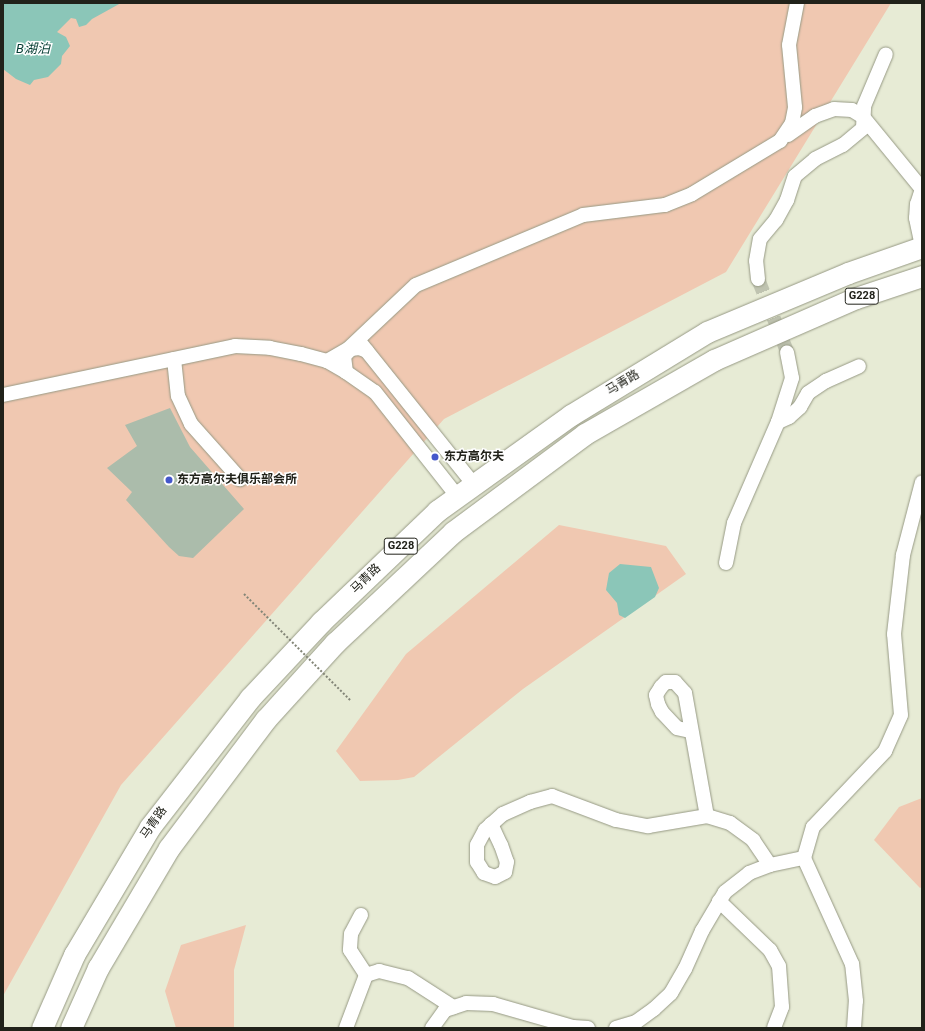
<!DOCTYPE html>
<html>
<head>
<meta charset="utf-8">
<style>
  body { margin:0 }
  #map { position:relative; width:925px; height:1031px; overflow:hidden; background:#e7ebd5; font-family:Roboto,"Noto Sans SC",sans-serif }
  div>[style] { position:absolute }
  .green>* { inset:0; background:#f0c8b1 }
  .water>* { inset:0; background:#8bc6b8 }
  .building>* { inset:0; background:#abbcab }
  .minor-tunnel>* { height:14px; margin-top:-7px; transform-origin:0; background:repeating-linear-gradient(90deg,#bfc3b0 0 14px,transparent 0 21px) }
  .roads { filter:drop-shadow(0 0 1px #969984) drop-shadow(0 0 1px #969984) }
  .minor>* { height:14px; margin:-7px; padding:0 7px; transform-origin:7px; border-radius:7px; background:#fff }
  .highway>* { height:21px; margin:-10.5px; padding:0 10.5px; transform-origin:10.5px; border-radius:10.5px; background:#fff }
  .path-bridge>* { height:2px; margin-top:-1px; transform-origin:0; background:repeating-linear-gradient(90deg,#838577 0 2px,transparent 0 4px) }
  .dots>* { width:11px; height:11px; translate:-50% -50%; box-sizing:border-box; border:2px solid #fff; border-radius:50% }
  span { translate:-50% -50%; white-space:nowrap; text-align:center; line-height:1.15; -webkit-text-stroke:3px #fff; paint-order:stroke }
  .shield-label span { padding:1px 3px; background:#fff; border:1px solid; border-radius:3px; -webkit-text-stroke-width:0 }
  .shield-label { font-size:11px; color:#21221a; font-weight:700 }
  .street-label { font-size:12px; color:#21221a }
  .poi-label { font-size:12px; color:#21221a; font-weight:700 }
  .left { translate:0 -50%; text-align:left }
  .water-label { font-size:13px; color:#033b31; font-style:italic }
  .frame { position:absolute; inset:0; border:4px solid #21221a; pointer-events:none }
</style>
</head>
<body>
<div id="map">
  <div class="green">
    <i style="clip-path:polygon(3px 3px,891px 3px,726px 272px,444px 419px,121px 785px,3px 996px)"></i>
    <i style="clip-path:polygon(559px 525px,666px 546px,686px 574px,523px 689px,414px 777px,398px 780px,360px 781px,336px 751px,406px 654px)"></i>
    <i style="clip-path:polygon(922px 798px,922px 887px,920px 888px,874px 840px,899px 807px)"></i>
    <i style="clip-path:polygon(246px 925px,234px 970px,234px 1028px,176px 1028px,165px 991px,181px 945px)"></i>
  </div>
  <div class="water">
    <i style="clip-path:polygon(3px 3px,121px 3px,92px 19px,86px 25px,79px 27px,76px 19px,71px 18px,57px 32px,66px 37px,70px 46px,62px 56px,61px 64px,48px 77px,34px 80px,30px 85px,16px 79px,3px 69px)"></i>
    <i style="clip-path:polygon(620px 564px,651px 567px,659px 588px,655px 597px,625px 618px,619px 615px,617px 603px,606px 590px,609px 573px)"></i>
  </div>
  <div class="building">
    <i style="clip-path:polygon(170px 408px,190px 447px,244px 509px,193px 558px,179px 556px,169px 547px,126px 500px,132px 492px,107px 468px,137px 446px,125px 425px)"></i>
  </div>
  <div class="minor-tunnel">
    <i style="left:758px;top:279px;width:81px;rotate:68.2deg"></i>
  </div>
  <div class="roads">
    <div class="minor">
      <i style="left:788px;top:135px;width:33px;rotate:-35deg"></i>
      <i style="left:815px;top:116px;width:20px;rotate:-20deg"></i>
      <i style="left:834px;top:109px;width:18px;rotate:3deg"></i>
      <i style="left:852px;top:110px;width:13px;rotate:32deg"></i>
      <i style="left:863px;top:117px;width:93px;rotate:50.7deg"></i>
      <i style="left:922px;top:189px;width:16px;rotate:108deg"></i>
      <i style="left:917px;top:204px;width:14px;rotate:94deg"></i>
      <i style="left:916px;top:218px;width:29px;rotate:78deg"></i>
      <i style="left:758px;top:279px;width:18px;rotate:-96deg"></i>
      <i style="left:756px;top:261px;width:22px;rotate:-80deg"></i>
      <i style="left:760px;top:239px;width:25px;rotate:-50deg"></i>
      <i style="left:776px;top:220px;width:23px;rotate:-61deg"></i>
      <i style="left:787px;top:200px;width:25px;rotate:-72deg"></i>
      <i style="left:795px;top:176px;width:26px;rotate:-40deg"></i>
      <i style="left:815px;top:159px;width:31px;rotate:-27deg"></i>
      <i style="left:843px;top:145px;width:26px;rotate:-40deg"></i>
      <i style="left:863px;top:128px;width:22px;rotate:-87deg"></i>
      <i style="left:864px;top:106px;width:56px;rotate:-67.1deg"></i>
      <i style="left:362px;top:345px;width:179px;rotate:51.3deg"></i>
      <i style="left:367px;top:351px;width:9px;rotate:-159deg"></i>
      <i style="left:359px;top:348px;width:8px;rotate:173deg"></i>
      <i style="left:351px;top:349px;width:10px;rotate:135deg"></i>
      <i style="left:344px;top:356px;width:16px;rotate:83deg"></i>
      <i style="left:346px;top:372px;width:35px;rotate:35deg"></i>
      <i style="left:375px;top:392px;width:132px;rotate:51.7deg"></i>
      <i style="left:174px;top:359px;width:37px;rotate:84deg"></i>
      <i style="left:178px;top:396px;width:31px;rotate:65deg"></i>
      <i style="left:191px;top:424px;width:74px;rotate:48.3deg"></i>
      <i style="left:327px;top:361px;width:24px;rotate:-30deg"></i>
      <i style="left:348px;top:349px;width:93px;rotate:-43.3deg"></i>
      <i style="left:416px;top:285px;width:181px;rotate:-22.7deg"></i>
      <i style="left:583px;top:215px;width:83px;rotate:-7deg"></i>
      <i style="left:665px;top:205px;width:29px;rotate:-22deg"></i>
      <i style="left:692px;top:194px;width:103px;rotate:-31.1deg"></i>
      <i style="left:780px;top:141px;width:22px;rotate:-56deg"></i>
      <i style="left:792px;top:123px;width:16px;rotate:-79deg"></i>
      <i style="left:795px;top:107px;width:62px;rotate:-95.5deg"></i>
      <i style="left:789px;top:45px;width:43px;rotate:-79.2deg"></i>
      <i style="left:3px;top:395px;width:237px;rotate:-11.9deg"></i>
      <i style="left:235px;top:346px;width:35px;rotate:3deg"></i>
      <i style="left:270px;top:348px;width:32px;rotate:11deg"></i>
      <i style="left:301px;top:354px;width:27px;rotate:15deg"></i>
      <i style="left:327px;top:361px;width:22px;rotate:30deg"></i>
      <i style="left:778px;top:422px;width:12px;rotate:-24deg"></i>
      <i style="left:789px;top:417px;width:15px;rotate:-42deg"></i>
      <i style="left:800px;top:407px;width:16px;rotate:-60deg"></i>
      <i style="left:808px;top:393px;width:22px;rotate:-34deg"></i>
      <i style="left:826px;top:381px;width:36px;rotate:-24deg"></i>
      <i style="left:726px;top:563px;width:41px;rotate:-78.7deg"></i>
      <i style="left:734px;top:523px;width:110px;rotate:-66.5deg"></i>
      <i style="left:778px;top:422px;width:46px;rotate:-72.3deg"></i>
      <i style="left:792px;top:378px;width:26px;rotate:-101deg"></i>
      <i style="left:690px;top:731px;width:13px;rotate:-167deg"></i>
      <i style="left:677px;top:728px;width:22px;rotate:-133deg"></i>
      <i style="left:662px;top:712px;width:9px;rotate:-117deg"></i>
      <i style="left:658px;top:704px;width:9px;rotate:-103deg"></i>
      <i style="left:656px;top:695px;width:9px;rotate:-58deg"></i>
      <i style="left:661px;top:687px;width:7px;rotate:-45deg"></i>
      <i style="left:666px;top:682px;width:9px"></i>
      <i style="left:675px;top:682px;width:15px;rotate:48deg"></i>
      <i style="left:685px;top:693px;width:125px;rotate:79.9deg"></i>
      <i style="left:491px;top:824px;width:23px;rotate:65deg"></i>
      <i style="left:501px;top:845px;width:18px;rotate:71deg"></i>
      <i style="left:507px;top:862px;width:10px;rotate:101deg"></i>
      <i style="left:505px;top:872px;width:11px;rotate:153deg"></i>
      <i style="left:495px;top:877px;width:12px;rotate:-160deg"></i>
      <i style="left:484px;top:873px;width:13px;rotate:-122deg"></i>
      <i style="left:477px;top:862px;width:17px;rotate:-90deg"></i>
      <i style="left:477px;top:845px;width:17px;rotate:-62deg"></i>
      <i style="left:485px;top:830px;width:24px;rotate:-42deg"></i>
      <i style="left:503px;top:814px;width:30px;rotate:-24deg"></i>
      <i style="left:530px;top:802px;width:23px;rotate:-15deg"></i>
      <i style="left:552px;top:796px;width:68px;rotate:20.6deg"></i>
      <i style="left:616px;top:820px;width:33px;rotate:11deg"></i>
      <i style="left:648px;top:826px;width:60px;rotate:-9.6deg"></i>
      <i style="left:707px;top:816px;width:24px;rotate:17deg"></i>
      <i style="left:730px;top:823px;width:29px;rotate:36deg"></i>
      <i style="left:753px;top:840px;width:30px;rotate:56deg"></i>
      <i style="left:719px;top:901px;width:71px;rotate:43.9deg"></i>
      <i style="left:770px;top:950px;width:18px;rotate:61deg"></i>
      <i style="left:779px;top:966px;width:41px;rotate:85.8deg"></i>
      <i style="left:782px;top:1007px;width:22px;rotate:111deg"></i>
      <i style="left:361px;top:915px;width:21px;rotate:118deg"></i>
      <i style="left:351px;top:934px;width:16px;rotate:94deg"></i>
      <i style="left:350px;top:950px;width:30px;rotate:57deg"></i>
      <i style="left:346px;top:1028px;width:57px;rotate:-69.3deg"></i>
      <i style="left:366px;top:975px;width:14px;rotate:-17deg"></i>
      <i style="left:379px;top:971px;width:30px;rotate:14deg"></i>
      <i style="left:408px;top:978px;width:54px;rotate:32.8deg"></i>
      <i style="left:432px;top:1028px;width:22px;rotate:-54deg"></i>
      <i style="left:445px;top:1010px;width:22px;rotate:-18deg"></i>
      <i style="left:466px;top:1003px;width:27px;rotate:2deg"></i>
      <i style="left:493px;top:1004px;width:83px;rotate:16deg"></i>
      <i style="left:573px;top:1027px;width:15px;rotate:4deg"></i>
      <i style="left:616px;top:1028px;width:21px;rotate:-17deg"></i>
      <i style="left:636px;top:1022px;width:22px;rotate:-36deg"></i>
      <i style="left:654px;top:1009px;width:23px;rotate:-43deg"></i>
      <i style="left:671px;top:993px;width:28px;rotate:-60deg"></i>
      <i style="left:685px;top:969px;width:42px;rotate:-65.9deg"></i>
      <i style="left:702px;top:931px;width:45px;rotate:-59.5deg"></i>
      <i style="left:725px;top:892px;width:31px;rotate:-38deg"></i>
      <i style="left:749px;top:873px;width:22px;rotate:-21deg"></i>
      <i style="left:770px;top:865px;width:35px;rotate:-12deg"></i>
      <i style="left:854px;top:1028px;width:27px;rotate:-86deg"></i>
      <i style="left:856px;top:1001px;width:37px;rotate:-96deg"></i>
      <i style="left:852px;top:964px;width:116px;rotate:-114.4deg"></i>
      <i style="left:804px;top:858px;width:32px;rotate:-74deg"></i>
      <i style="left:813px;top:827px;width:105px;rotate:-46.5deg"></i>
      <i style="left:885px;top:751px;width:39px;rotate:-66deg"></i>
      <i style="left:901px;top:715px;width:81px;rotate:-94.9deg"></i>
      <i style="left:894px;top:634px;width:80px;rotate:-83.5deg"></i>
      <i style="left:903px;top:555px;width:75px;rotate:-75.4deg"></i>
    </div>
    <div class="highway">
      <i style="left:42px;top:1028px;width:80px;rotate:-66.3deg"></i>
      <i style="left:74px;top:955px;width:149px;rotate:-59.3deg"></i>
      <i style="left:150px;top:827px;width:163px;rotate:-52.2deg"></i>
      <i style="left:250px;top:698px;width:104px;rotate:-46.9deg"></i>
      <i style="left:321px;top:622px;width:161px;rotate:-43.7deg"></i>
      <i style="left:437px;top:511px;width:165px;rotate:-35.6deg"></i>
      <i style="left:571px;top:415px;width:159px;rotate:-31.4deg"></i>
      <i style="left:707px;top:332px;width:153px;rotate:-22.7deg"></i>
      <i style="left:848px;top:273px;width:78px;rotate:-19.4deg"></i>
      <i style="left:71px;top:1028px;width:66px;rotate:-65.8deg"></i>
      <i style="left:98px;top:968px;width:139px;rotate:-59.4deg"></i>
      <i style="left:169px;top:848px;width:161px;rotate:-53.1deg"></i>
      <i style="left:266px;top:719px;width:103px;rotate:-47.8deg"></i>
      <i style="left:335px;top:643px;width:162px;rotate:-43.2deg"></i>
      <i style="left:453px;top:532px;width:164px;rotate:-36.6deg"></i>
      <i style="left:585px;top:434px;width:149px;rotate:-29.8deg"></i>
      <i style="left:714px;top:360px;width:155px;rotate:-23.6deg"></i>
      <i style="left:856px;top:298px;width:70px;rotate:-18.4deg"></i>
    </div>
  </div>
  <div class="path-bridge">
    <i style="left:244px;top:594px;width:150px;rotate:45deg"></i>
  </div>
  <div class="dots">
    <i style="left:435px;top:457px;background:#4457cb"></i>
    <i style="left:169px;top:480px;background:#4457cb"></i>
  </div>
  <div class="shield-label">
    <span style="left:862px;top:296px">G228</span>
    <span style="left:401px;top:546px">G228</span>
  </div>
  <div class="street-label">
    <span style="left:623px;top:383px;rotate:-31deg">马青路</span>
    <span style="left:366px;top:579px;rotate:-44deg">马青路</span>
    <span style="left:154px;top:823px;rotate:-55deg">马青路</span>
  </div>
  <div class="poi-label">
    <span class="left" style="left:444px;top:457px">东方高尔夫</span>
    <span class="left" style="left:177px;top:480px">东方高尔夫俱乐部会所</span>
  </div>
  <div class="water-label">
    <span style="left:33px;top:49px">B湖泊</span>
  </div>
  <div class="frame"></div>
</div>
</body>
</html>
